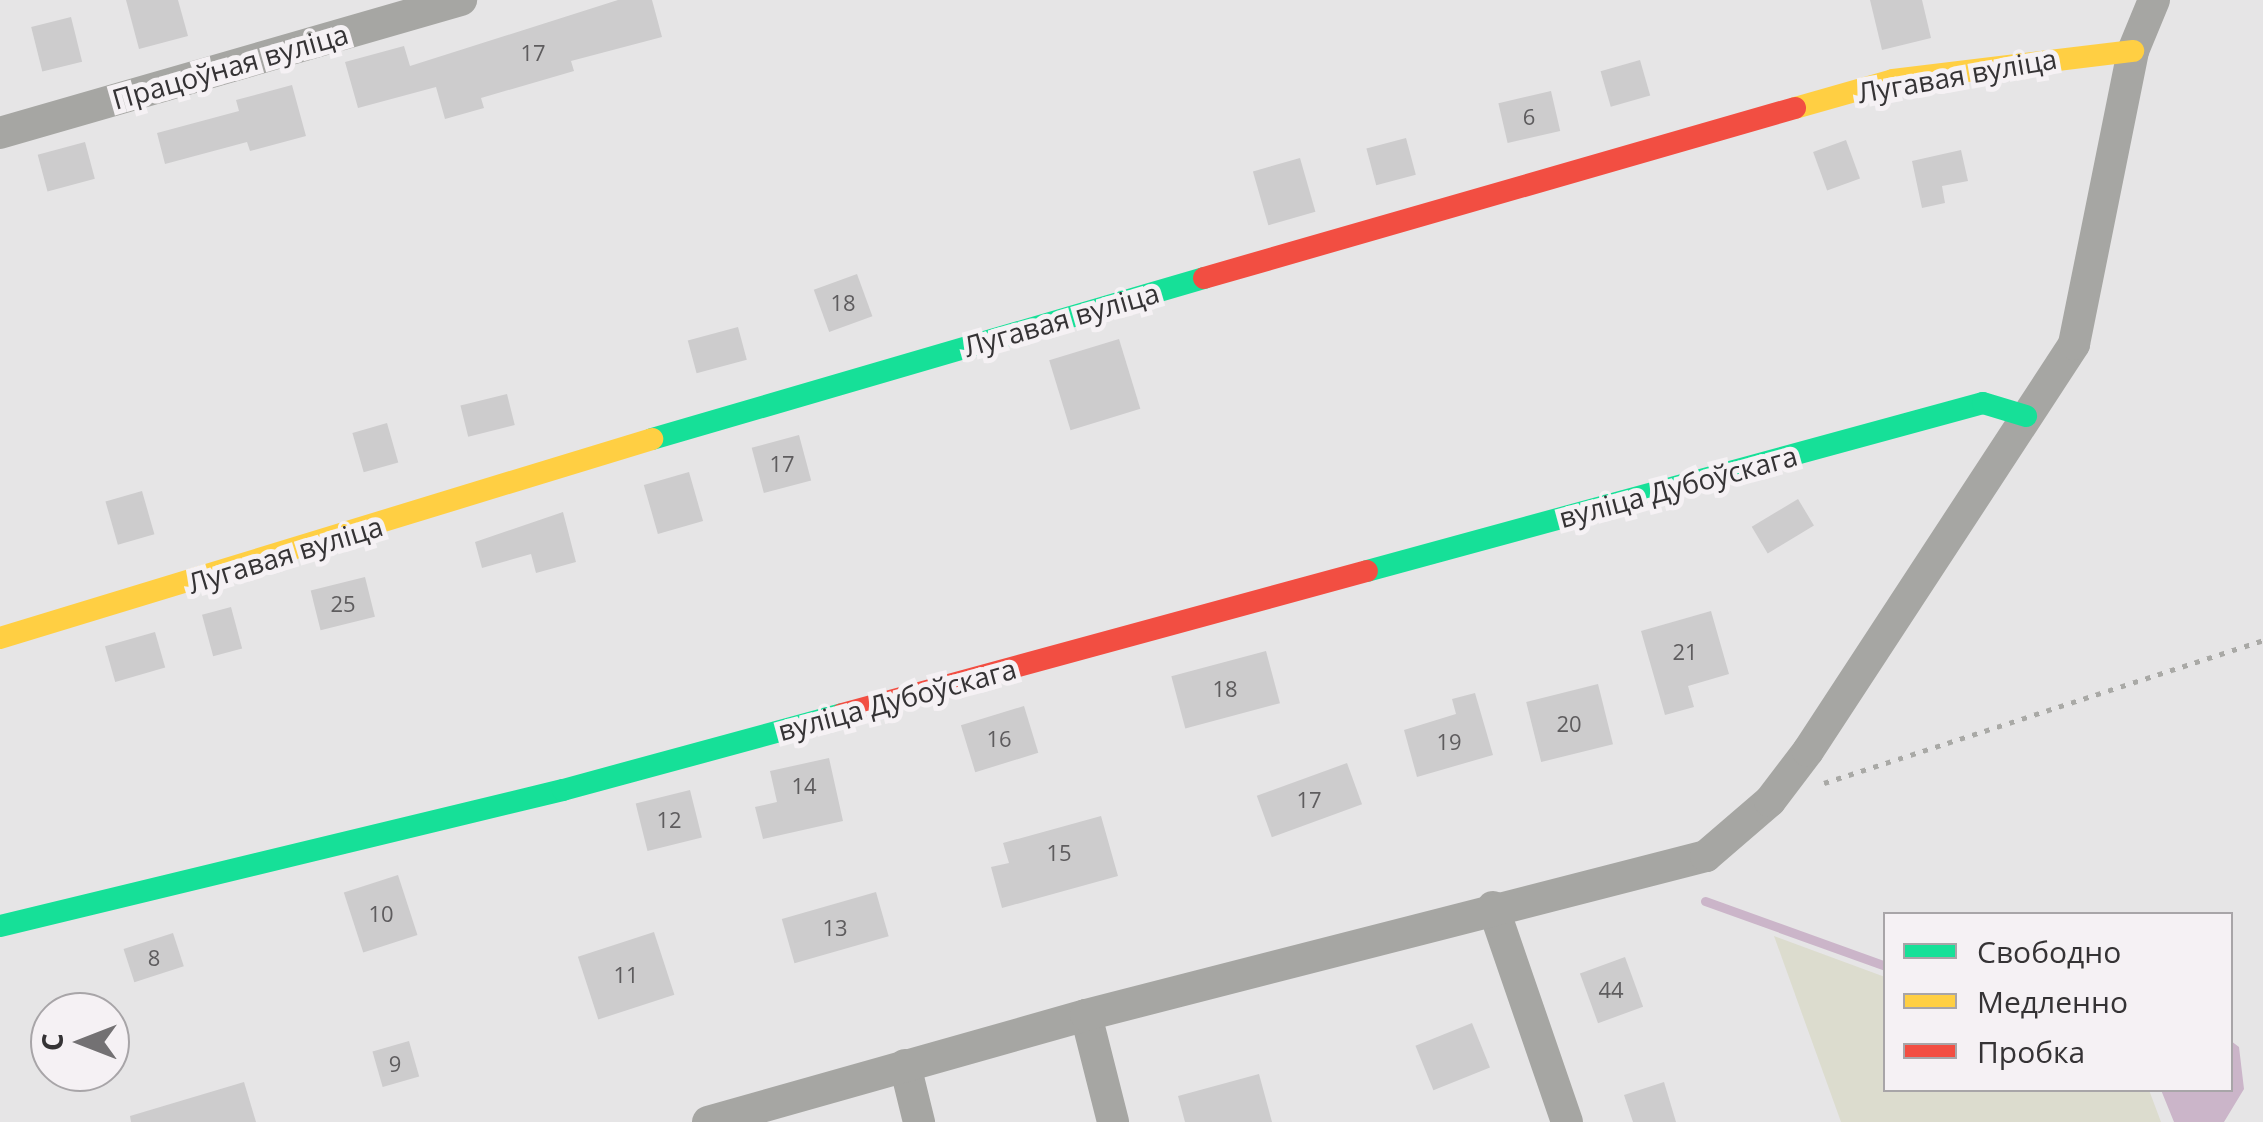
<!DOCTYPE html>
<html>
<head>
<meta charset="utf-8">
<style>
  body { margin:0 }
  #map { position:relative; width:2263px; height:1122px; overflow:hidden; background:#e6e5e6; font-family:"Open Sans",sans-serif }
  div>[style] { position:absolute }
  .green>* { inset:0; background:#dcdcce }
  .water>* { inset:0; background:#cbb5c9 }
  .stream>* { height:9px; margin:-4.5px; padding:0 4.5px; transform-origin:4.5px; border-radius:4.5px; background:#cbb5c9 }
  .building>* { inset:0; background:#cdcccd; transform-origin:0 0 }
  .path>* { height:5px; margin-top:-2.5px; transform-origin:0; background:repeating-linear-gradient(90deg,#a9a9a6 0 5px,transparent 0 13px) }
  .street>* { height:32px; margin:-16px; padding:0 16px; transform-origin:16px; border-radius:16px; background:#a6a6a3 }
  .fast>* { height:22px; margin:-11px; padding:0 11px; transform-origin:11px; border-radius:11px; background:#16e098 }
  .slow>* { height:22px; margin:-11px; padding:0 11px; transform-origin:11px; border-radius:11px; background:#ffcf43 }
  .jam>* { height:22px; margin:-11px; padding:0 11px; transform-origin:11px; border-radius:11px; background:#f24e42 }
  span { translate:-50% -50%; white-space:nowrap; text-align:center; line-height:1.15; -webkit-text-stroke:10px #f5f1f4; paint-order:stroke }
  .number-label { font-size:22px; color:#5e5c5e }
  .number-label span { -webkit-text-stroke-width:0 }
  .street-label { font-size:28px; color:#353335 }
  .legend { position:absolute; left:1883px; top:912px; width:350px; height:180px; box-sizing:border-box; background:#f5f1f4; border:2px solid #a8a5a8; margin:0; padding:12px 18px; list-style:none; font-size:30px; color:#353335 }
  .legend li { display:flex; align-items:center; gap:20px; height:50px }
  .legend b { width:50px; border:2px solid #a8a5a8 }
  .north { position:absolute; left:30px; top:992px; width:100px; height:100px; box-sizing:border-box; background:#f5f1f4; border:2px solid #a8a5a8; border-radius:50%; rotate:270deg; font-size:28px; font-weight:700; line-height:40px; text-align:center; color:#353335 }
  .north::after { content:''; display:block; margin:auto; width:35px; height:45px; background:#737173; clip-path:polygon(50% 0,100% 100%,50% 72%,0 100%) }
</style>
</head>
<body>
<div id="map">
  <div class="green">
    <i style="clip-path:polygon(1774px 936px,1885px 977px,1886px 1090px,2149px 1090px,2161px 1122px,1841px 1122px)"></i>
  </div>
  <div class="water">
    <i style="clip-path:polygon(2231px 1041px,2239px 1047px,2244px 1089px,2224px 1122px,2174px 1122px,2161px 1090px,2230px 1090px)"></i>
  </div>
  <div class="stream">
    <i style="left:1705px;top:901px;width:192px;rotate:19.8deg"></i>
  </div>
  <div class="building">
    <i style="clip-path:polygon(126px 0,178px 0,188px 36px,139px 49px)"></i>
    <i style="clip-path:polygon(618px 0,652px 0,662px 37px,571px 61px,574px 71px,481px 98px,484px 108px,445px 119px,436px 87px,358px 108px,345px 62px,404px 46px,410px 66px)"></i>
    <i style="clip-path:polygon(1870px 0,1922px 0,1931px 38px,1882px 50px)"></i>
    <i style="left:71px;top:17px;width:46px;height:41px;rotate:76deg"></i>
    <i style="left:1640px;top:60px;width:37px;height:41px;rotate:74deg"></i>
    <i style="clip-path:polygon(292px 85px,306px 136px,250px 151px,247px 142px,165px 164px,157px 133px,239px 111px,236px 100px)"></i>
    <i style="left:1551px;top:91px;width:41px;height:54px;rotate:77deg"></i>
    <i style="left:1406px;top:138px;width:38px;height:41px;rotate:75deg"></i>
    <i style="left:1846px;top:140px;width:41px;height:35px;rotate:70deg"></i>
    <i style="left:85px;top:142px;width:38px;height:49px;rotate:75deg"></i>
    <i style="clip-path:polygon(1961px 150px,1968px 181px,1942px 186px,1945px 203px,1922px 208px,1912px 161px)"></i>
    <i style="left:1300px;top:158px;width:56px;height:49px;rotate:74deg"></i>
    <i style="left:857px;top:274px;width:45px;height:46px;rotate:70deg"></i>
    <i style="left:738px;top:327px;width:34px;height:52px;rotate:75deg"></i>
    <i style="left:1119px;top:339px;width:73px;height:73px;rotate:73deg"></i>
    <i style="left:507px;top:394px;width:32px;height:48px;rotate:76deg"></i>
    <i style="left:387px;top:423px;width:41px;height:36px;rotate:74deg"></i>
    <i style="left:799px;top:435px;width:47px;height:49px;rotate:75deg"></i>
    <i style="left:689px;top:472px;width:51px;height:47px;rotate:74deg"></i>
    <i style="left:142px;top:491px;width:45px;height:38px;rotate:74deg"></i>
    <i style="left:1798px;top:499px;width:31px;height:54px;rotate:59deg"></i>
    <i style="clip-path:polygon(563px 512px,576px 562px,536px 573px,531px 554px,482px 568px,475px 542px)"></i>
    <i style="left:365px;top:577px;width:41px;height:56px;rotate:76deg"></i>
    <i style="left:231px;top:607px;width:43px;height:30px;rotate:75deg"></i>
    <i style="clip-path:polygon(1711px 611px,1729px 674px,1688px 686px,1694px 707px,1665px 715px,1641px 631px)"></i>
    <i style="left:155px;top:632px;width:37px;height:52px;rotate:74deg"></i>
    <i style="left:1266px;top:651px;width:54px;height:98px;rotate:75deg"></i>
    <i style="left:1598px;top:684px;width:62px;height:74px;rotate:76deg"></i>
    <i style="clip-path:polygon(1475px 693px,1493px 755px,1417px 777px,1404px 730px,1456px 714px,1452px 699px)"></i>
    <i style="left:1024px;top:706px;width:49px;height:66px;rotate:73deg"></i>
    <i style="clip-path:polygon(829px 758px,843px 821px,763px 839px,755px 807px,777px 802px,770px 771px)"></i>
    <i style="left:1347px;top:763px;width:44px;height:96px;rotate:70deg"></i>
    <i style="left:690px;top:790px;width:49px;height:56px;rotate:76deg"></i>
    <i style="clip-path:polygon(1101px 816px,1118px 876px,1002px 908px,991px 867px,1009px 863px,1003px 843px)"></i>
    <i style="left:398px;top:875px;width:63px;height:57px;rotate:72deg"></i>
    <i style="left:876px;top:892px;width:46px;height:98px;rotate:74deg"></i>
    <i style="left:654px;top:932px;width:66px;height:80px;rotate:72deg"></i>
    <i style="left:173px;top:933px;width:35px;height:52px;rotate:72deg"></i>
    <i style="left:1625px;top:957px;width:53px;height:48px;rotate:70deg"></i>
    <i style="left:1472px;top:1023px;width:48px;height:61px;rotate:68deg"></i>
    <i style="left:409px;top:1041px;width:37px;height:38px;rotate:74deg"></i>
    <i style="clip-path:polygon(1259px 1074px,1272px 1122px,1185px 1122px,1178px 1096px)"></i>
    <i style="clip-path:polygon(244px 1082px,256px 1122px,131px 1122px,130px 1116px)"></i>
    <i style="clip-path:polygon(1664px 1082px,1676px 1122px,1633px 1122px,1624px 1095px)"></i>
  </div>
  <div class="path">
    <i style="left:1824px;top:783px;width:462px;rotate:-18deg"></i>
  </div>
  <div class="street">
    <i style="left:0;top:133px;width:480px;rotate:-16.1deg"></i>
    <i style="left:1493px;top:907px;width:227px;rotate:71deg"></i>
    <i style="left:1086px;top:1015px;width:110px;rotate:75.8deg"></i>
    <i style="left:905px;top:1065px;width:59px;rotate:76.2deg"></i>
    <i style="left:708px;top:1122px;width:393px;rotate:-15.8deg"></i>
    <i style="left:1086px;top:1015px;width:640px;rotate:-14.38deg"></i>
    <i style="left:1706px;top:856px;width:84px;rotate:-40.7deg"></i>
    <i style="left:1770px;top:801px;width:63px;rotate:-52.8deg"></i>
    <i style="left:1808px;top:751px;width:486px;rotate:-56.8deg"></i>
    <i style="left:2074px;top:344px;width:299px;rotate:-78.6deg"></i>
    <i style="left:2133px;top:51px;width:55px;rotate:-67.6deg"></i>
  </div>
  <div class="fast">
    <i style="left:652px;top:439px;width:575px;rotate:-16.26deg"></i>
    <i style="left:1367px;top:571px;width:638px;rotate:-15.26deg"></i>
    <i style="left:1983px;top:403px;width:45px;rotate:16.8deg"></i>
    <i style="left:0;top:926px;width:579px;rotate:-13.58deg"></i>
    <i style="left:563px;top:790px;width:289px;rotate:-15.2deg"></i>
  </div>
  <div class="slow">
    <i style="left:1795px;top:108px;width:102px;rotate:-15.9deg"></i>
    <i style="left:1893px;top:80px;width:242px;rotate:-6.9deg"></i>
    <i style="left:0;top:638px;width:682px;rotate:-16.97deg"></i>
  </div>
  <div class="jam">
    <i style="left:1204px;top:278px;width:615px;rotate:-16.05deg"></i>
    <i style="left:842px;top:714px;width:544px;rotate:-15.24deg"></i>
  </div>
  <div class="number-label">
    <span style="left:533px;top:53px">17</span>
    <span style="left:1529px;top:117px">6</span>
    <span style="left:843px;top:303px">18</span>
    <span style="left:782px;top:464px">17</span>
    <span style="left:343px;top:604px">25</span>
    <span style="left:1685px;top:652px">21</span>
    <span style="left:1225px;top:689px">18</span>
    <span style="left:1569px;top:724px">20</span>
    <span style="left:999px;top:739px">16</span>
    <span style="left:1449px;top:742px">19</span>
    <span style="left:804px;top:786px">14</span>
    <span style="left:1309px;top:800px">17</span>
    <span style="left:669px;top:820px">12</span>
    <span style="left:1059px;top:853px">15</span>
    <span style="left:381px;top:914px">10</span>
    <span style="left:835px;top:928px">13</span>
    <span style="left:154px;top:958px">8</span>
    <span style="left:626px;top:975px">11</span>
    <span style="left:1611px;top:990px">44</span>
    <span style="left:395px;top:1064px">9</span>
  </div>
  <div class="street-label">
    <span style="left:230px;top:66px;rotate:-16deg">Працоўная вуліца</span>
    <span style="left:1957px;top:75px;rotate:-10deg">Лугавая вуліца</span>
    <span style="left:1061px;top:319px;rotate:-16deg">Лугавая вуліца</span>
    <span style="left:1678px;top:486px;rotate:-15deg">вуліца Дубоўскага</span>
    <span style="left:285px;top:554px;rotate:-17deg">Лугавая вуліца</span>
    <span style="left:897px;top:699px;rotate:-15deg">вуліца Дубоўскага</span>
  </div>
  <ul class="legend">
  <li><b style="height:12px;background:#16e098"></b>Свободно</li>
  <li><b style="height:12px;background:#ffcf43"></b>Медленно</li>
  <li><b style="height:12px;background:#f24e42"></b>Пробка</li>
  </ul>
  <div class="north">С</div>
</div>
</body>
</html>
